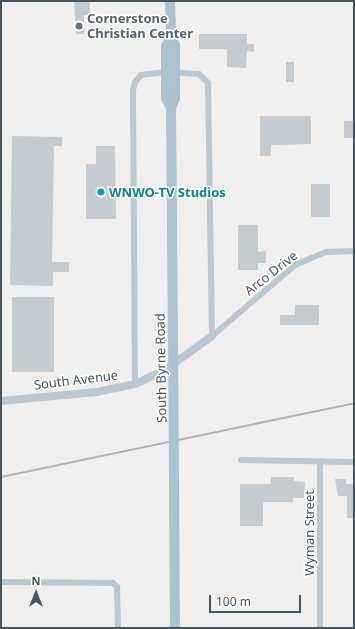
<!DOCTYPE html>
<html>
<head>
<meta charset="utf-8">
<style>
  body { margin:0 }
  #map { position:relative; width:355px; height:629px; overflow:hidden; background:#f2efef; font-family:"Noto Sans",sans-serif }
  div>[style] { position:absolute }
  .building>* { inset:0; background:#c6cbcf; transform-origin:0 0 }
  .minor>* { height:6px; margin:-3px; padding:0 3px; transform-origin:3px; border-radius:3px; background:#bcc8cf }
  .tertiary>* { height:8px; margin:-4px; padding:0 4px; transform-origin:4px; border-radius:4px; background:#bcc8cf }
  .primary>* { height:10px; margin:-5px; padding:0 5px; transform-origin:5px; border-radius:5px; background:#adc2cf }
  .rail>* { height:2px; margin:-1px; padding:0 1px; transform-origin:1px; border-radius:1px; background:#b1b5ba }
  .primary-bridge>* { height:10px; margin:-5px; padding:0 5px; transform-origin:5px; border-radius:5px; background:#adc2cf }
  .dots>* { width:11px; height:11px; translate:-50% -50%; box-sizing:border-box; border:2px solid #fff; border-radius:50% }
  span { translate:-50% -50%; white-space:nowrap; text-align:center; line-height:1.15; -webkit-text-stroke:3px #fff; paint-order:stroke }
  .worship-label { font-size:13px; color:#5b616d; font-weight:700 }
  .left { translate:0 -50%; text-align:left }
  .culture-label { font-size:13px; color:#0d838f; font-weight:700 }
  .street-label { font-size:13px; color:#46555d }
  .frame { position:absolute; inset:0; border:2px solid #46555d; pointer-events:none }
  .north { position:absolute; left:16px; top:573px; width:40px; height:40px; -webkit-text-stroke:3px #fff; paint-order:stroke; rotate:0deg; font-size:11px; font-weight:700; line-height:16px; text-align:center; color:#46555d }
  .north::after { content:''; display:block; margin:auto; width:14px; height:18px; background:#46555d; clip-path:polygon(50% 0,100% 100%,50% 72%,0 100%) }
  .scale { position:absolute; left:209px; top:595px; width:92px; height:18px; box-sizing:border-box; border:2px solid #46555d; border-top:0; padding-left:5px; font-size:12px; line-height:14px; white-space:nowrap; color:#46555d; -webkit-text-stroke:3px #fff; paint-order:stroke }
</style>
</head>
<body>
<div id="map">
  <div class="building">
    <i style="clip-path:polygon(74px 1px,90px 1px,90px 15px,84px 15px,84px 34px,76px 34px)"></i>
    <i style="clip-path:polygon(199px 34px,247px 34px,247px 44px,254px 44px,254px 52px,247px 51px,246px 68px,227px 67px,227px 49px,199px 49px)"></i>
    <i style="left:286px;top:62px;width:8px;height:20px"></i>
    <i style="clip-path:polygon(260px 116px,311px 116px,311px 144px,271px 145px,271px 156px,260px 156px)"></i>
    <i style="left:344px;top:121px;width:10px;height:17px"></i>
    <i style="clip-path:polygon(12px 136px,62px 137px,62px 146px,54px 146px,52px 262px,69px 262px,69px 272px,53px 272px,53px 286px,10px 285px)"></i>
    <i style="clip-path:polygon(96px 146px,115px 146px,116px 219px,86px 219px,86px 164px,96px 164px)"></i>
    <i style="left:311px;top:184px;width:19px;height:33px"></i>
    <i style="clip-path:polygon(238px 225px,258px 225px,258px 252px,266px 251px,266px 263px,258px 263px,258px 270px,238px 270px)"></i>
    <i style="left:12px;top:297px;width:42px;height:75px"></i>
    <i style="clip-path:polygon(295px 305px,319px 305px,319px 325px,280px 325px,280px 315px,295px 315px)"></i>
    <i style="clip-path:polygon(271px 477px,294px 477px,294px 481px,305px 482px,304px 498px,293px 498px,293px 502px,263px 502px,263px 526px,240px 526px,240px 484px,271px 484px)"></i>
    <i style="clip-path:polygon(335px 479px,346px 479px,346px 484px,354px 484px,354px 518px,347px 518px,347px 496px,338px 496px)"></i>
  </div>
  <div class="minor">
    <i style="left:174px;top:72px;width:25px;rotate:5deg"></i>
    <i style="left:199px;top:74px;width:13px;rotate:45deg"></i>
    <i style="left:208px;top:83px;width:253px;rotate:89.1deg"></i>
    <i style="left:212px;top:336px;width:109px;rotate:-40.5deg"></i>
    <i style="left:295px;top:265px;width:34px;rotate:-23deg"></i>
    <i style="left:326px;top:252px;width:28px;rotate:-2deg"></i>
    <i style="left:135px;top:384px;width:294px;rotate:-90.4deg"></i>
    <i style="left:133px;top:90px;width:8px;rotate:-76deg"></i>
    <i style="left:135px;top:82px;width:9px;rotate:-49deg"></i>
    <i style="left:141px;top:75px;width:25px;rotate:-7deg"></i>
    <i style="left:241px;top:460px;width:113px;rotate:1deg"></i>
    <i style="left:1px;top:582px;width:112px;rotate:0.5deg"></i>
    <i style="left:113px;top:583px;width:6px;rotate:45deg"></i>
    <i style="left:117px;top:587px;width:41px;rotate:88.6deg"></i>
    <i style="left:320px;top:628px;width:167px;rotate:-90deg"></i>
  </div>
  <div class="tertiary">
    <i style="left:1px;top:401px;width:96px;rotate:-5.4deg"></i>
    <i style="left:97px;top:392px;width:39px;rotate:-12deg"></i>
    <i style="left:135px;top:384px;width:33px;rotate:-25deg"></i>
    <i style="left:165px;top:370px;width:58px;rotate:-35.9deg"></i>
  </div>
  <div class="primary">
    <i style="left:170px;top:1px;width:37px;rotate:88deg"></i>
    <i style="left:171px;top:38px;width:8px;rotate:60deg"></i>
    <i style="left:175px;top:45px;width:53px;rotate:90deg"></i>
    <i style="left:175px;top:98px;width:11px;rotate:112deg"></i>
    <i style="left:171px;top:108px;width:227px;rotate:89.5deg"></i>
    <i style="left:171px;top:38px;width:9px;rotate:122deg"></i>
    <i style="left:166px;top:46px;width:52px;rotate:90deg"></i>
    <i style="left:166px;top:98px;width:11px;rotate:63deg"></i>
    <i style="left:174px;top:486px;width:142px;rotate:89.6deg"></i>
  </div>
  <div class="rail">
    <i style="left:1px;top:477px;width:361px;rotate:-11.8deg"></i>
  </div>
  <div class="primary-bridge">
    <i style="left:173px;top:335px;width:151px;rotate:89.6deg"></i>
  </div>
  <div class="dots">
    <i style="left:79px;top:26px;background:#6b7280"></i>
    <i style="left:101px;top:192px;background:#0f9aa8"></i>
  </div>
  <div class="worship-label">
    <span class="left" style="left:87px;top:26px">Cornerstone<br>Christian Center</span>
  </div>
  <div class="culture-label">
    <span class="left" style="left:109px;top:192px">WNWO-TV Studios</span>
  </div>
  <div class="street-label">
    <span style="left:271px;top:273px;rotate:-38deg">Arco Drive</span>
    <span style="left:161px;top:368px;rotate:-91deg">South Byrne Road</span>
    <span style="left:76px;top:380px;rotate:-7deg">South Avenue</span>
    <span style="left:309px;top:533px;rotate:-90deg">Wyman Street</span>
  </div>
  <div class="frame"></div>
  <div class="north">N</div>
  <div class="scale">100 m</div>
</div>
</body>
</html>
